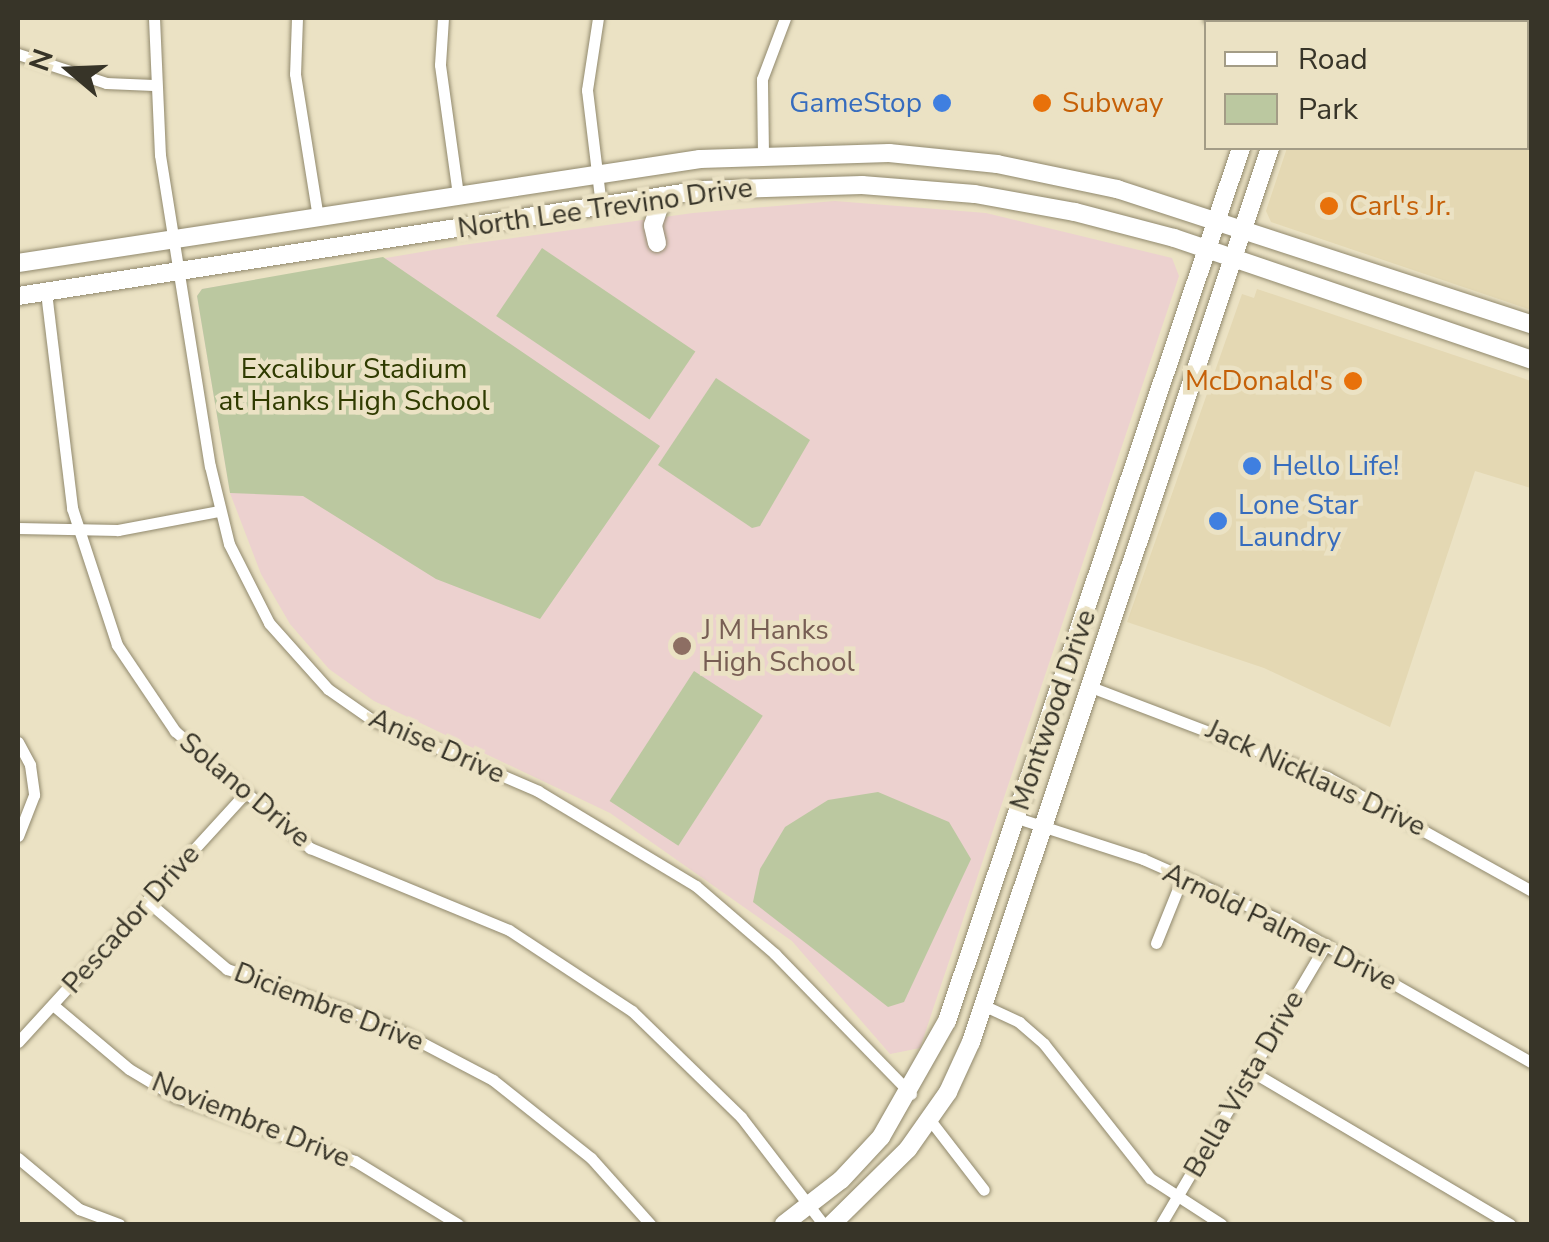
<!DOCTYPE html>
<html>
<head>
<meta charset="utf-8">
<style>
  body { margin:0 }
  #map { position:relative; width:1549px; height:1242px; overflow:hidden; background:#ebe2c4; font-family:"Nunito Sans",sans-serif }
  div>[style] { position:absolute }
  .built>* { inset:0; background:#e4d8b3 }
  .education>* { inset:0; background:#ecd1cf }
  .green>* { inset:0; background:#bbc8a0; transform-origin:0 0 }
  .roads { filter:drop-shadow(0 0 2px #91896d) drop-shadow(0 0 2px #91896d) }
  .street>* { height:11px; margin:-5.5px; padding:0 5.5px; transform-origin:5.5px; border-radius:5.5px; background:#fff }
  .secondary>* { height:18px; margin:-9px; padding:0 9px; transform-origin:9px; border-radius:9px; background:#fff }
  .dots>* { width:28px; height:28px; translate:-50% -50%; box-sizing:border-box; border:5px solid #ebe2c4; border-radius:50% }
  span { translate:-50% -50%; white-space:nowrap; text-align:center; line-height:1.15; -webkit-text-stroke:9px #ebe2c4; paint-order:stroke }
  .shop-label { font-size:28px; color:#366cbe }
  .right { translate:-100% -50%; text-align:right }
  .left { translate:0 -50%; text-align:left }
  .food-label { font-size:28px; color:#c56008 }
  .street-label { font-size:28px; color:#373428 }
  .park-label { font-size:28px; color:#2f3b00 }
  .education-label { font-size:28px; color:#785e54 }
  .frame { position:absolute; inset:0; border:20px solid #373428; pointer-events:none }
  .legend { position:absolute; left:1204px; top:20px; width:325px; height:130px; box-sizing:border-box; background:#ebe2c4; border:2px solid #a39c86; margin:0; padding:12px 18px; list-style:none; font-size:30px; color:#373428 }
  .legend li { display:flex; align-items:center; gap:20px; height:50px }
  .legend b { width:50px; border:2px solid #a39c86 }
  .north { position:absolute; left:20px; top:20px; width:100px; height:100px; -webkit-text-stroke:8px #ebe2c4; paint-order:stroke; rotate:289deg; font-size:28px; font-weight:700; line-height:40px; text-align:center; color:#373428 }
  .north::after { content:''; display:block; margin:auto; width:35px; height:45px; background:#373428; clip-path:polygon(50% 0,100% 100%,50% 72%,0 100%) }
</style>
</head>
<body>
<div id="map">
  <div class="built">
    <i style="clip-path:polygon(1331px 18px,1531px 18px,1531px 310px,1271px 222px,1266px 211px,1287px 148px,1526px 148px,1526px 22px,1329px 22px)"></i>
    <i style="clip-path:polygon(1257px 289px,1531px 381px,1531px 488px,1475px 471px,1390px 727px,1264px 668px,1127px 622px,1242px 294px,1254px 298px)"></i>
  </div>
  <div class="education">
    <i style="clip-path:polygon(835px 201px,986px 213px,1172px 258px,1179px 276px,920px 1048px,890px 1054px,792px 941px,610px 813px,374px 701px,329px 669px,290px 624px,261px 574px,230px 493px,197px 296px,202px 289px,463px 245px,693px 213px)"></i>
  </div>
  <div class="green">
    <i style="left:542px;top:248px;width:185px;height:82px;rotate:34deg"></i>
    <i style="clip-path:polygon(383px 257px,660px 446px,540px 619px,436px 579px,303px 496px,230px 493px,197px 296px,202px 289px)"></i>
    <i style="clip-path:polygon(716px 378px,810px 440px,760px 526px,752px 528px,658px 465px)"></i>
    <i style="left:694px;top:671px;width:82px;height:155px;rotate:33deg"></i>
    <i style="clip-path:polygon(878px 792px,949px 822px,971px 859px,904px 1002px,888px 1007px,753px 902px,760px 869px,785px 827px,828px 800px)"></i>
  </div>
  <div class="roads">
    <div class="street">
      <i style="left:154px;top:18px;width:137px;rotate:87.5deg"></i>
      <i style="left:160px;top:155px;width:315px;rotate:80.9deg"></i>
      <i style="left:210px;top:466px;width:80px;rotate:76.3deg"></i>
      <i style="left:229px;top:544px;width:89px;rotate:63.1deg"></i>
      <i style="left:269px;top:623px;width:89px;rotate:48.2deg"></i>
      <i style="left:328px;top:689px;width:52px;rotate:34.9deg"></i>
      <i style="left:371px;top:719px;width:182px;rotate:23.3deg"></i>
      <i style="left:538px;top:791px;width:184px;rotate:31deg"></i>
      <i style="left:696px;top:886px;width:104px;rotate:40.7deg"></i>
      <i style="left:775px;top:954px;width:195px;rotate:45.8deg"></i>
      <i style="left:297px;top:18px;width:56px;rotate:92deg"></i>
      <i style="left:295px;top:74px;width:146px;rotate:80.9deg"></i>
      <i style="left:443px;top:18px;width:47px;rotate:93.7deg"></i>
      <i style="left:440px;top:65px;width:131px;rotate:82.1deg"></i>
      <i style="left:598px;top:18px;width:73px;rotate:98.7deg"></i>
      <i style="left:587px;top:90px;width:117px;rotate:83.1deg"></i>
      <i style="left:1209px;top:18px;width:16px;rotate:14deg"></i>
      <i style="left:18px;top:54px;width:93px;rotate:18.2deg"></i>
      <i style="left:106px;top:83px;width:47px;rotate:2.4deg"></i>
      <i style="left:763px;top:154px;width:75px;rotate:-90.8deg"></i>
      <i style="left:762px;top:79px;width:65px;rotate:-69.3deg"></i>
      <i style="left:46px;top:292px;width:218px;rotate:83.1deg"></i>
      <i style="left:72px;top:508px;width:144px;rotate:71.8deg"></i>
      <i style="left:117px;top:645px;width:104px;rotate:56deg"></i>
      <i style="left:175px;top:731px;width:179px;rotate:40.9deg"></i>
      <i style="left:310px;top:848px;width:215px;rotate:22.4deg"></i>
      <i style="left:509px;top:930px;width:147px;rotate:33.4deg"></i>
      <i style="left:632px;top:1011px;width:152px;rotate:44.2deg"></i>
      <i style="left:741px;top:1117px;width:135px;rotate:52.5deg"></i>
      <i style="left:18px;top:528px;width:100px;rotate:1.1deg"></i>
      <i style="left:118px;top:530px;width:103px;rotate:-10.7deg"></i>
      <i style="left:1091px;top:687px;width:253px;rotate:20.9deg"></i>
      <i style="left:1327px;top:777px;width:235px;rotate:29.1deg"></i>
      <i style="left:18px;top:742px;width:26px;rotate:62deg"></i>
      <i style="left:30px;top:765px;width:30px;rotate:82deg"></i>
      <i style="left:34px;top:795px;width:44px;rotate:111.3deg"></i>
      <i style="left:1017px;top:818px;width:133px;rotate:18deg"></i>
      <i style="left:1143px;top:859px;width:158px;rotate:24deg"></i>
      <i style="left:1287px;top:923px;width:282px;rotate:29.7deg"></i>
      <i style="left:147px;top:901px;width:105px;rotate:40.4deg"></i>
      <i style="left:227px;top:969px;width:173px;rotate:19.3deg"></i>
      <i style="left:390px;top:1026px;width:116px;rotate:27.7deg"></i>
      <i style="left:493px;top:1080px;width:125px;rotate:38.5deg"></i>
      <i style="left:591px;top:1158px;width:89px;rotate:48.2deg"></i>
      <i style="left:1156px;top:943px;width:72px;rotate:-68.1deg"></i>
      <i style="left:53px;top:1005px;width:99px;rotate:40.1deg"></i>
      <i style="left:129px;top:1069px;width:55px;rotate:30.8deg"></i>
      <i style="left:176px;top:1097px;width:190px;rotate:19.7deg"></i>
      <i style="left:355px;top:1161px;width:121px;rotate:31.5deg"></i>
      <i style="left:985px;top:1006px;width:38px;rotate:25deg"></i>
      <i style="left:1019px;top:1022px;width:33px;rotate:41deg"></i>
      <i style="left:1044px;top:1044px;width:171px;rotate:51.7deg"></i>
      <i style="left:1150px;top:1178px;width:85px;rotate:32.9deg"></i>
      <i style="left:18px;top:1042px;width:333px;rotate:-47.6deg"></i>
      <i style="left:1251px;top:1071px;width:301px;rotate:30.6deg"></i>
      <i style="left:930px;top:1120px;width:88px;rotate:52.4deg"></i>
      <i style="left:18px;top:1158px;width:80px;rotate:39.9deg"></i>
      <i style="left:79px;top:1209px;width:43px;rotate:20.6deg"></i>
      <i style="left:1161px;top:1224px;width:325px;rotate:-59.5deg"></i>
    </div>
    <div class="secondary">
      <i style="left:1282px;top:22px;width:4px;rotate:-63deg"></i>
      <i style="left:1312px;top:22px;width:4px;rotate:-76deg"></i>
      <i style="left:657px;top:243px;width:18px;rotate:-103deg"></i>
      <i style="left:653px;top:225px;width:31px;rotate:-71deg"></i>
      <i style="left:18px;top:263px;width:690px;rotate:-8.67deg"></i>
      <i style="left:700px;top:159px;width:189px;rotate:-1.8deg"></i>
      <i style="left:889px;top:153px;width:109px;rotate:5.8deg"></i>
      <i style="left:997px;top:164px;width:123px;rotate:11.8deg"></i>
      <i style="left:1117px;top:189px;width:437px;rotate:18.1deg"></i>
      <i style="left:18px;top:296px;width:692px;rotate:-8.81deg"></i>
      <i style="left:702px;top:190px;width:160px;rotate:-1.8deg"></i>
      <i style="left:862px;top:185px;width:113px;rotate:4.6deg"></i>
      <i style="left:975px;top:194px;width:102px;rotate:10.2deg"></i>
      <i style="left:1075px;top:212px;width:102px;rotate:14.7deg"></i>
      <i style="left:1174px;top:238px;width:378px;rotate:18.8deg"></i>
      <i style="left:784px;top:1224px;width:72px;rotate:-37.7deg"></i>
      <i style="left:841px;top:1180px;width:59px;rotate:-47.1deg"></i>
      <i style="left:881px;top:1137px;width:133px;rotate:-60.4deg"></i>
      <i style="left:947px;top:1021px;width:921px;rotate:-71.39deg"></i>
      <i style="left:832px;top:1224px;width:107px;rotate:-44.6deg"></i>
      <i style="left:908px;top:1149px;width:70px;rotate:-54.9deg"></i>
      <i style="left:948px;top:1092px;width:55px;rotate:-65.3deg"></i>
      <i style="left:971px;top:1042px;width:943px;rotate:-71.51deg"></i>
    </div>
  </div>
  <div class="dots">
    <i style="left:942px;top:103px;background:#3f7fe0"></i>
    <i style="left:1042px;top:103px;background:#e8710a"></i>
    <i style="left:1329px;top:206px;background:#e8710a"></i>
    <i style="left:1353px;top:381px;background:#e8710a"></i>
    <i style="left:1252px;top:466px;background:#3f7fe0"></i>
    <i style="left:1218px;top:521px;background:#3f7fe0"></i>
    <i style="left:682px;top:646px;background:#8d6e63"></i>
  </div>
  <div class="shop-label">
    <span class="right" style="left:922px;top:103px">GameStop</span>
    <span class="left" style="left:1272px;top:466px">Hello Life!</span>
    <span class="left" style="left:1238px;top:521px">Lone Star<br>Laundry</span>
  </div>
  <div class="food-label">
    <span class="left" style="left:1062px;top:103px">Subway</span>
    <span class="left" style="left:1349px;top:206px">Carl's Jr.</span>
    <span class="right" style="left:1333px;top:381px">McDonald's</span>
  </div>
  <div class="street-label">
    <span style="left:605px;top:208px;rotate:-8deg">North Lee Trevino Drive</span>
    <span style="left:1053px;top:710px;rotate:-71deg">Montwood Drive</span>
    <span style="left:437px;top:746px;rotate:24deg">Anise Drive</span>
    <span style="left:1316px;top:778px;rotate:25deg">Jack Nicklaus Drive</span>
    <span style="left:245px;top:790px;rotate:40deg">Solano Drive</span>
    <span style="left:131px;top:919px;rotate:-48deg">Pescador Drive</span>
    <span style="left:1280px;top:927px;rotate:26deg">Arnold Palmer Drive</span>
    <span style="left:329px;top:1007px;rotate:21deg">Diciembre Drive</span>
    <span style="left:1244px;top:1084px;rotate:-60deg">Bella Vista Drive</span>
    <span style="left:251px;top:1120px;rotate:22deg">Noviembre Drive</span>
  </div>
  <div class="park-label">
    <span style="left:354px;top:385px">Excalibur Stadium<br>at Hanks High School</span>
  </div>
  <div class="education-label">
    <span class="left" style="left:702px;top:646px">J M Hanks<br>High School</span>
  </div>
  <div class="frame"></div>
  <ul class="legend">
  <li><b style="height:12px;background:#fff"></b>Road</li>
  <li><b style="height:28px;background:#bbc8a0"></b>Park</li>
  </ul>
  <div class="north">N</div>
</div>
</body>
</html>
